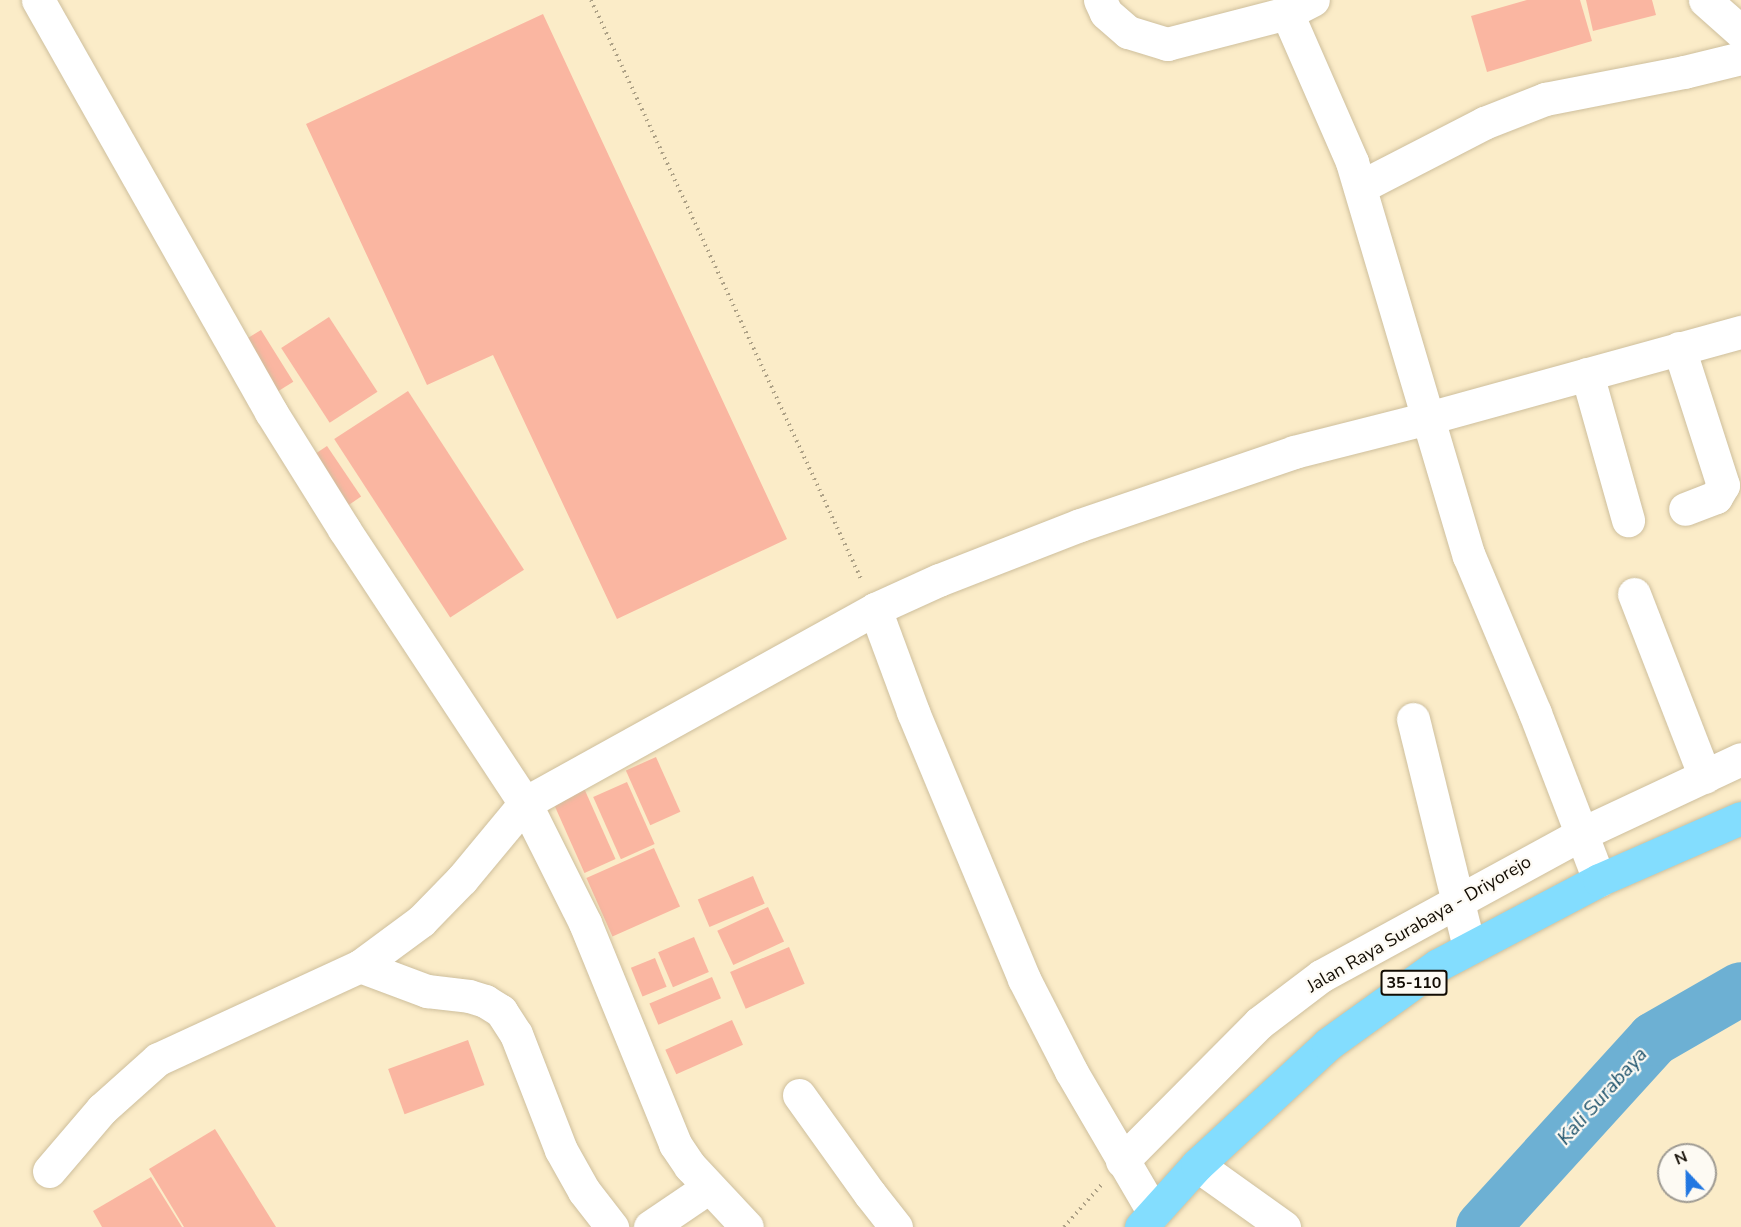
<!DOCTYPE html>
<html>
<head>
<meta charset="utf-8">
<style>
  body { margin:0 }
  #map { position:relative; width:1741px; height:1227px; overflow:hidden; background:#fbecc8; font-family:"Nunito Sans",sans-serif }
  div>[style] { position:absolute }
  .river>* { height:54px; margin:-27px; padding:0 27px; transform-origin:27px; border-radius:27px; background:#6db0d3 }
  .building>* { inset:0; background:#fab6a1; transform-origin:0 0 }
  .path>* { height:4px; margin-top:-2px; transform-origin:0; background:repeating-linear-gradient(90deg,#ada186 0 1.5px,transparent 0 6px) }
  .roads { filter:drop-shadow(0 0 2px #cebf9d) drop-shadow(0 0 2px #cebf9d) }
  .minor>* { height:33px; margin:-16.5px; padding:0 16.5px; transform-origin:16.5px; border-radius:16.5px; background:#fff }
  .major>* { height:33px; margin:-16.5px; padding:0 16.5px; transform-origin:16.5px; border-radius:16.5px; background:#83ddfe }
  span { translate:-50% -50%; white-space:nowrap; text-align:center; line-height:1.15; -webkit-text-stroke:4.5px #fdfaf3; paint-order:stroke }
  .shield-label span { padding:2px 4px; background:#fdfaf3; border:2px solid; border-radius:4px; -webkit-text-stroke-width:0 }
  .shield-label { font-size:16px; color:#120c03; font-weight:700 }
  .street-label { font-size:18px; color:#120c03 }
  .water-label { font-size:20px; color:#1e536c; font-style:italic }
  .north { position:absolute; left:1657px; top:1143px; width:60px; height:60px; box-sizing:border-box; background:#fdfaf3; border:2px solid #9f9b93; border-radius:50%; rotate:338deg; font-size:16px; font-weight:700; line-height:24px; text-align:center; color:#120c03 }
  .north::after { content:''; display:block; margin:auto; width:21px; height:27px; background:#2277e1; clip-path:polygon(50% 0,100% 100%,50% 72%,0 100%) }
</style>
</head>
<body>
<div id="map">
  <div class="river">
    <i style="left:1483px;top:1227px;width:254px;rotate:-47.7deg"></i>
    <i style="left:1654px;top:1039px;width:100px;rotate:-29.9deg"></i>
  </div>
  <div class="building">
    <i style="clip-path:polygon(1527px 0,1580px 0,1592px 41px,1487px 72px,1471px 16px)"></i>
    <i style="clip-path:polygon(1586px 0,1652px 0,1656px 15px,1593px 31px)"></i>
    <i style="clip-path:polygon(543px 14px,787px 539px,617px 619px,493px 355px,427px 385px,306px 124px)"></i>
    <i style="left:329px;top:317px;width:89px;height:57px;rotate:57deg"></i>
    <i style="left:261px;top:330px;width:61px;height:26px;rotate:58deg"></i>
    <i style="left:408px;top:391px;width:213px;height:88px;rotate:57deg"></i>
    <i style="left:327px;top:446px;width:61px;height:18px;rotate:56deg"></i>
    <i style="left:656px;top:757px;width:60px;height:33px;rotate:66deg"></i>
    <i style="left:627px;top:782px;width:68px;height:37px;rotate:66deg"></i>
    <i style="left:583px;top:786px;width:80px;height:34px;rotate:66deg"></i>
    <i style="left:654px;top:848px;width:64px;height:74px;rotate:66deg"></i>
    <i style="left:753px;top:876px;width:30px;height:60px;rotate:67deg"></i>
    <i style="left:768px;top:907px;width:38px;height:56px;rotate:65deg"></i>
    <i style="left:694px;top:937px;width:38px;height:39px;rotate:67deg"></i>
    <i style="left:789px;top:947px;width:40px;height:64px;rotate:67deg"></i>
    <i style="left:655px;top:958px;width:31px;height:26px;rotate:68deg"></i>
    <i style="left:712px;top:977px;width:23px;height:68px;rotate:67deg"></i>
    <i style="left:732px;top:1020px;width:27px;height:73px;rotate:66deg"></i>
    <i style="left:468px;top:1040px;width:48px;height:85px;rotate:70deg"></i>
    <i style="clip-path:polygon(215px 1129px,276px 1227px,184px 1227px,149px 1169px)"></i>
    <i style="clip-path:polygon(151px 1177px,182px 1227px,102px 1227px,93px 1211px)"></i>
  </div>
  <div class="path">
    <i style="left:591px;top:0;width:641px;rotate:64.99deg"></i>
    <i style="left:1064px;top:1227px;width:57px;rotate:-48.5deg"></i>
  </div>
  <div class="roads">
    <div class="minor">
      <i style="left:38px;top:0;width:473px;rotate:60.5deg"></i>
      <i style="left:271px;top:412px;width:138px;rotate:58deg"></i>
      <i style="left:344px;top:529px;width:328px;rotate:56.6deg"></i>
      <i style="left:525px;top:803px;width:134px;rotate:63.4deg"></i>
      <i style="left:585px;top:923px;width:239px;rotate:67.8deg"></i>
      <i style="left:675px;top:1144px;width:27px;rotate:56deg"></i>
      <i style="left:690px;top:1166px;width:83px;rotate:46.9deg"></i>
      <i style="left:1100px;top:0;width:14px;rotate:65deg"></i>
      <i style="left:1106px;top:13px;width:29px;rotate:41deg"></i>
      <i style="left:1128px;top:32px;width:41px;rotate:17.1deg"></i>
      <i style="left:1167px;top:44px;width:124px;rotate:-14.5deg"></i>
      <i style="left:1287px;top:13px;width:163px;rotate:66.4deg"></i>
      <i style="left:1352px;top:162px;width:411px;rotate:73.5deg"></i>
      <i style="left:1469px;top:556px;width:170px;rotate:67.2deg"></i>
      <i style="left:1535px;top:713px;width:179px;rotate:69deg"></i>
      <i style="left:1705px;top:0;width:48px;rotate:41.6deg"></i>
      <i style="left:1287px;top:13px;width:29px;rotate:-27deg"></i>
      <i style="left:1360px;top:187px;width:140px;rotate:-27.3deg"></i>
      <i style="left:1484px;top:123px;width:66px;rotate:-21.5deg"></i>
      <i style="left:1545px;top:99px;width:142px;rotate:-11deg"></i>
      <i style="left:1684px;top:72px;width:59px;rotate:-13.8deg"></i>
      <i style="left:1679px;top:348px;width:144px;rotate:72.2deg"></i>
      <i style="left:1723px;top:485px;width:14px;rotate:120deg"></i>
      <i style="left:1716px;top:497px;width:33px;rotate:159deg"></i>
      <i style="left:1587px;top:374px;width:152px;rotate:74.3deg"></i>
      <i style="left:1634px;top:594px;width:196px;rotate:68.8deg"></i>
      <i style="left:875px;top:609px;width:110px;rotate:69.7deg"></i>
      <i style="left:913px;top:712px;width:289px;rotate:67.4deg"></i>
      <i style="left:1024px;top:979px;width:103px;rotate:62.9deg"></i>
      <i style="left:1071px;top:1071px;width:164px;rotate:59.7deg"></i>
      <i style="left:1413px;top:719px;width:235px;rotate:76.2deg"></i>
      <i style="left:360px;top:966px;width:72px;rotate:20.5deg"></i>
      <i style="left:427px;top:991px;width:42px;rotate:6.8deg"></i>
      <i style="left:469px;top:996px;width:17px;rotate:17deg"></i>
      <i style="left:485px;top:1001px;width:19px;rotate:32deg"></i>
      <i style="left:501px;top:1011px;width:27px;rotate:57deg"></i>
      <i style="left:516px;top:1034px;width:124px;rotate:68.8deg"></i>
      <i style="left:561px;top:1150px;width:47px;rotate:60.7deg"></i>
      <i style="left:584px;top:1191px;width:46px;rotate:52.1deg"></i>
      <i style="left:799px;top:1095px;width:122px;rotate:54.4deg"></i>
      <i style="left:870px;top:1194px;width:42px;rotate:51.8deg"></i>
      <i style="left:1122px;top:1161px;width:194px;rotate:-45.2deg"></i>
      <i style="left:1259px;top:1023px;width:78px;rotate:-37.2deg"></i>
      <i style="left:1321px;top:976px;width:298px;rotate:-28.6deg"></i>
      <i style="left:1583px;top:833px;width:174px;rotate:-25.1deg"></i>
      <i style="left:1197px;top:1165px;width:107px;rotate:35.5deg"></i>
      <i style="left:49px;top:1171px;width:82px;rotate:-49.5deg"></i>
      <i style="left:102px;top:1109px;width:75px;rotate:-41.8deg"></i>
      <i style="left:158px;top:1059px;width:222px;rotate:-24.7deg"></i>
      <i style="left:360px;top:966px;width:76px;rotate:-36.4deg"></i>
      <i style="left:421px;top:921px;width:59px;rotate:-45.7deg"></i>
      <i style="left:462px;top:879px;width:99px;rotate:-50.3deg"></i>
      <i style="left:525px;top:803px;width:400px;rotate:-29deg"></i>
      <i style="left:875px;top:609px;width:70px;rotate:-24.4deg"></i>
      <i style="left:939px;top:580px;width:151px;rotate:-21.3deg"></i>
      <i style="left:1080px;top:525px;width:226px;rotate:-18.8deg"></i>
      <i style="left:1294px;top:452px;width:138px;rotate:-14.2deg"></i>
      <i style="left:1428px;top:418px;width:325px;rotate:-15.4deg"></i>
      <i style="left:650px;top:1227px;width:71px;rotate:-34.1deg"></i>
    </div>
    <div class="major">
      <i style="left:1141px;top:1227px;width:84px;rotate:-47.9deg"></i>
      <i style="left:1197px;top:1165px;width:178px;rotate:-42.7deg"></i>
      <i style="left:1328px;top:1044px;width:135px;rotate:-35.7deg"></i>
      <i style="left:1438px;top:965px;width:182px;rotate:-27.8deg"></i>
      <i style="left:1599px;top:880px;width:155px;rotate:-23.6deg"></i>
    </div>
  </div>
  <div class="shield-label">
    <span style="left:1414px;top:983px">35-110</span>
  </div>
  <div class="street-label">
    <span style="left:1419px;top:924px;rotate:-30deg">Jalan Raya Surabaya - Driyorejo</span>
  </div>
  <div class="water-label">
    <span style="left:1602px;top:1096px;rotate:-48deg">Kali Surabaya</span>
  </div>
  <div class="north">N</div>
</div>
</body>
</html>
